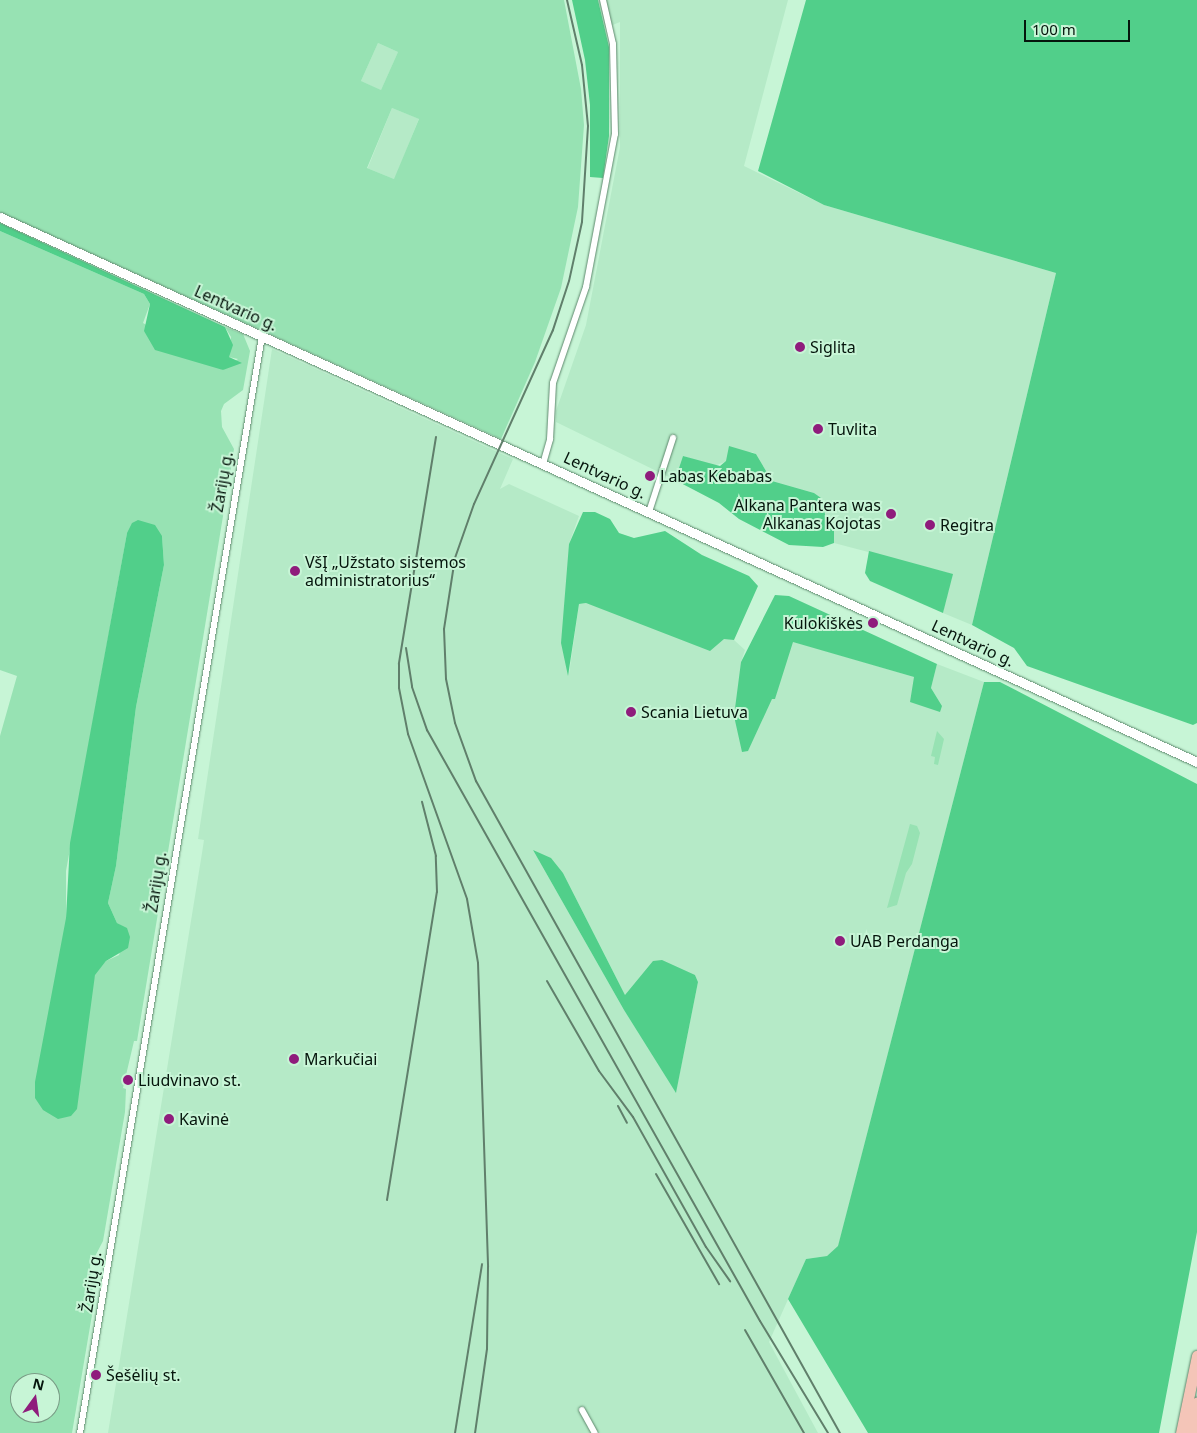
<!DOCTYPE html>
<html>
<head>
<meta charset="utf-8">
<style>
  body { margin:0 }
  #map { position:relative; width:1197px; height:1433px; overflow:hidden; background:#c7f5d6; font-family:"Noto Sans",sans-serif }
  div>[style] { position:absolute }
  .built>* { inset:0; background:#b5eac7; transform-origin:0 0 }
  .green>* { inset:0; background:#97e2b3 }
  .forest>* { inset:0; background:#51cf8a }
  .roads { filter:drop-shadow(0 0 1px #5e886d) drop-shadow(0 0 1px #5e886d) }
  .street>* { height:6px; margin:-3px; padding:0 3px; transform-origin:3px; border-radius:3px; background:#fff }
  .secondary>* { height:9px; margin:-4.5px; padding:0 4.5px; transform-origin:4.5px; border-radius:4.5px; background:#fff }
  .highway>* { height:11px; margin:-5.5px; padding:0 5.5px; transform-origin:5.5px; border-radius:5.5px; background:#f4c5b8 }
  .rail>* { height:2px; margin:-1px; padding:0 1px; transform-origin:1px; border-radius:1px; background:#607f6b }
  .dots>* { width:14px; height:14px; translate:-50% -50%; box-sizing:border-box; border:2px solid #c7f5d6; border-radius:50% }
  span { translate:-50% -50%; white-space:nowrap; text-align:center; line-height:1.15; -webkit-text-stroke:4px #c7f5d6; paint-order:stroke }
  .street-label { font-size:16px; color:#05150c }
  .poi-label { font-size:16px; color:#05150c }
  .left { translate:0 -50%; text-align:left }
  .right { translate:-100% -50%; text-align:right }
  .north { position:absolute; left:10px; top:1373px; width:50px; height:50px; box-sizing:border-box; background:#c7f5d6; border:1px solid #799b85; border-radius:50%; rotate:14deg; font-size:14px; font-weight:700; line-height:20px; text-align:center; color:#05150c }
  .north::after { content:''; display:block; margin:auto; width:18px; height:22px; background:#8f1c7c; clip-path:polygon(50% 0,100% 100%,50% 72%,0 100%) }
  .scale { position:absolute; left:1024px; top:20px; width:106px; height:22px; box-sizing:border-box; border:2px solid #05150c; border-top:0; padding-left:6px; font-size:15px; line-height:18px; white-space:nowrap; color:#05150c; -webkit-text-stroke:4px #c7f5d6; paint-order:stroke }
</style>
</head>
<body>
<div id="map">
  <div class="built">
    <i style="clip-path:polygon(598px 0,788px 0,744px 166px,824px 205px,1056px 273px,972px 625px,943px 613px,952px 574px,834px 543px,834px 529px,826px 518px,824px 504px,814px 493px,772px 481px,756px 454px,752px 452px,714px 466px,683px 456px,675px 480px,556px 422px,556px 411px,586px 325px,620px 147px,620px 22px,605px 28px)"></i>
    <i style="left:378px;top:43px;width:22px;height:42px;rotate:24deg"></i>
    <i style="left:392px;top:108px;width:29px;height:65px;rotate:22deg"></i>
    <i style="clip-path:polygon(evenodd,272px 349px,513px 459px,500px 489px,509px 484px,579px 516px,569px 544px,569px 674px,579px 604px,586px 603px,734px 640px,745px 650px,741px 662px,748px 750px,772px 698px,775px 698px,792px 641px,914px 677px,942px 706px,931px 688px,937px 664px,984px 682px,838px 1247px,827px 1256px,806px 1259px,769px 1342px,818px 1433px,108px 1433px,202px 853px,204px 840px,198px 839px,272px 349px,533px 850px,563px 873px,625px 995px,695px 975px,698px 982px,676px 1092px,624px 1010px,533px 850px)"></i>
  </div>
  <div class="green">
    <i style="clip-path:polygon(evenodd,0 0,564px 0,581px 89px,584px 125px,578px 207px,561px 288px,535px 362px,501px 439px,0 212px,0 0,378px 43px,398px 52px,381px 90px,361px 81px,378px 43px,0 0,392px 108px,419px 119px,394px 179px,367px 168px,392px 108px)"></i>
    <i style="clip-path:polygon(evenodd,0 231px,144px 294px,150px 304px,143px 323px,223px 370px,238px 359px,229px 357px,231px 337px,225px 327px,243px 334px,250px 351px,243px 390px,224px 404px,221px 411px,222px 427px,234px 449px,137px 1041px,134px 1041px,123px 1088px,126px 1089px,125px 1112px,103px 1241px,90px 1266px,94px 1303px,72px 1433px,0 1433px,0 736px,17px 676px,0 670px,0 231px,127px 533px,162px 536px,164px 565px,136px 707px,116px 866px,108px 903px,117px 923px,127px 929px,119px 955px,106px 961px,95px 974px,92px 986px,66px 918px,66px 871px,127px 533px,0 231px,20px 1383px,50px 1383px,50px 1413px,20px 1413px,20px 1383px)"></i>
    <i style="clip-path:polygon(937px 731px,944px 739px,938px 765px,934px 764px,935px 757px,931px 756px)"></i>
    <i style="clip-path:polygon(910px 824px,917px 826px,920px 833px,912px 864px,906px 873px,897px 905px,887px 908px)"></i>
  </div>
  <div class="forest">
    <i style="clip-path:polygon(572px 0,598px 0,609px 47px,609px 136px,603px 178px,590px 177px,590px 105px,585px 60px)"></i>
    <i style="clip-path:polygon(806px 0,1197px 0,1197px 723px,1193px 725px,1027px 666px,1014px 648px,972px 625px,1056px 273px,824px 205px,758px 171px)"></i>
    <i style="clip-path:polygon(0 223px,225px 327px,233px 345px,229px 357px,242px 363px,223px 370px,155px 350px,144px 331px,150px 304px,144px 294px,0 231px)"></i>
    <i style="clip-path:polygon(729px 446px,756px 454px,772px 481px,814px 493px,821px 498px,826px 518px,834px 529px,834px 543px,823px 547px,789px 545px,739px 519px,719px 503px,675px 480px,683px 456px,720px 466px,726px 461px)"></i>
    <i style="clip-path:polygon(583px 512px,595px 512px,610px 519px,619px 533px,634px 538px,665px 531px,702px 555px,749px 576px,758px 586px,734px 640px,724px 639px,710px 651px,586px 603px,579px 604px,568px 676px,561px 643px,569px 544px)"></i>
    <i style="clip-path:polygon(138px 520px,155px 525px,162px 536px,164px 565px,136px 707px,116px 866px,108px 903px,117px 923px,127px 928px,130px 937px,128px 948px,106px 961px,95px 975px,77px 1109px,71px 1116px,58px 1119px,43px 1110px,35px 1098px,35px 1082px,66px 918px,70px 843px,127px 533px,132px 523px)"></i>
    <i style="clip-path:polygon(869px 551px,953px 574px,943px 613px,870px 581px,865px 573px)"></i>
    <i style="clip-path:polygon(775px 595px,789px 596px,937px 664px,931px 688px,942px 706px,940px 712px,910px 702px,914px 677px,793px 642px,775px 699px,772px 699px,748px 751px,742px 752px,734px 716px,741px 662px)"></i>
    <i style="clip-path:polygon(984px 682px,1000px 682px,1197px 784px,1197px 1232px,1159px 1433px,868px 1433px,788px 1299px,806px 1259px,827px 1256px,838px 1246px)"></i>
    <i style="clip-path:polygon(533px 850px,551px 858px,563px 873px,625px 995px,653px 961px,662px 960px,695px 975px,698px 982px,676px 1093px,624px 1010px)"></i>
  </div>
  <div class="roads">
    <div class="street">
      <i style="left:543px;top:464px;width:26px;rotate:-74deg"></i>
      <i style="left:550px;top:439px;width:56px;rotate:-86.9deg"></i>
      <i style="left:553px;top:383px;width:102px;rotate:-71deg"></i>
      <i style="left:586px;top:287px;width:156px;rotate:-79.3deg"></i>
      <i style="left:615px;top:134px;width:90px;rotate:-91.3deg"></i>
      <i style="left:613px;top:44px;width:45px;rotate:-102.8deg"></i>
      <i style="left:649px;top:512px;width:78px;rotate:-72deg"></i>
      <i style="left:582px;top:1410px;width:26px;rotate:61deg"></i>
      <i style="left:80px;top:1433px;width:1112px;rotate:-80.58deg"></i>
    </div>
    <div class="secondary">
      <i style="left:0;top:217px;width:1315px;rotate:24.48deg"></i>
    </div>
    <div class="highway">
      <i style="left:1181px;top:1433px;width:79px;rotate:-78.3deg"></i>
      <i style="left:1191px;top:1433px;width:31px;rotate:-79deg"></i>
    </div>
  </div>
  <div class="rail">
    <i style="left:567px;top:0;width:67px;rotate:77deg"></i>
    <i style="left:582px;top:65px;width:61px;rotate:84.4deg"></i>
    <i style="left:588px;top:126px;width:96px;rotate:93.6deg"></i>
    <i style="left:582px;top:222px;width:60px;rotate:102.4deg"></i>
    <i style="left:569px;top:281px;width:52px;rotate:108.1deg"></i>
    <i style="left:553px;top:330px;width:191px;rotate:114.4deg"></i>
    <i style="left:474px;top:504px;width:57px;rotate:109.4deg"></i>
    <i style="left:455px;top:558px;width:72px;rotate:98.8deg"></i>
    <i style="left:444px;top:629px;width:50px;rotate:87.7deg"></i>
    <i style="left:446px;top:679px;width:45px;rotate:78.4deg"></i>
    <i style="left:455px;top:723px;width:62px;rotate:70.1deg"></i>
    <i style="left:476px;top:781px;width:747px;rotate:60.83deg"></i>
    <i style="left:436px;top:437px;width:230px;rotate:99.3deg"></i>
    <i style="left:399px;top:664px;width:24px;rotate:90deg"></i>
    <i style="left:399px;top:688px;width:47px;rotate:78.9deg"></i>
    <i style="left:408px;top:734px;width:175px;rotate:70.3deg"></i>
    <i style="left:467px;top:899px;width:65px;rotate:80.2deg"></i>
    <i style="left:478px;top:963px;width:304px;rotate:88.1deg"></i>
    <i style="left:488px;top:1267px;width:82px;rotate:90.7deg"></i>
    <i style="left:487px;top:1349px;width:85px;rotate:98.1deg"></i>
    <i style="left:406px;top:648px;width:39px;rotate:81deg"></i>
    <i style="left:412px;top:687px;width:46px;rotate:70.8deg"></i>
    <i style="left:427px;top:730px;width:678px;rotate:60.6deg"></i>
    <i style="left:760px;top:1321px;width:131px;rotate:58.7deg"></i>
    <i style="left:547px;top:981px;width:104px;rotate:60deg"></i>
    <i style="left:599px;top:1071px;width:57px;rotate:53.5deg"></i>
    <i style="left:633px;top:1117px;width:149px;rotate:60.7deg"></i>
    <i style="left:706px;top:1247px;width:42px;rotate:54.8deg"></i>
    <i style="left:618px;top:1106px;width:19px;rotate:62deg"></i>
    <i style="left:656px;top:1174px;width:127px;rotate:60.2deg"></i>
    <i style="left:387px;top:1200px;width:312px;rotate:-80.8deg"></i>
    <i style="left:437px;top:892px;width:36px;rotate:-92deg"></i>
    <i style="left:436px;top:856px;width:56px;rotate:-104.5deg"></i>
    <i style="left:745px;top:1330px;width:119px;rotate:60.2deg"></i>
    <i style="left:455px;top:1433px;width:171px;rotate:-80.9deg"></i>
  </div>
  <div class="dots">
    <i style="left:800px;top:347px;background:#8f1c7c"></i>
    <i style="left:818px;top:429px;background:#8f1c7c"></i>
    <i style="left:650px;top:476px;background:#8f1c7c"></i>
    <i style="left:891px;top:514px;background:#8f1c7c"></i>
    <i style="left:930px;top:525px;background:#8f1c7c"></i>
    <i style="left:295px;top:571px;background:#8f1c7c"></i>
    <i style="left:873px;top:623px;background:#8f1c7c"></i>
    <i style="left:631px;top:712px;background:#8f1c7c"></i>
    <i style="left:840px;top:941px;background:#8f1c7c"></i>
    <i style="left:294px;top:1059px;background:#8f1c7c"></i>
    <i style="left:128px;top:1080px;background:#8f1c7c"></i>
    <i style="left:169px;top:1119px;background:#8f1c7c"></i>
    <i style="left:96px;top:1375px;background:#8f1c7c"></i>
  </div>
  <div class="street-label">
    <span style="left:236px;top:308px;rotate:24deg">Lentvario g.</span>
    <span style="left:605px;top:475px;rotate:25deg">Lentvario g.</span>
    <span style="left:222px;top:482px;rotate:-80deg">Žarijų g.</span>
    <span style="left:973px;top:643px;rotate:25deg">Lentvario g.</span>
    <span style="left:156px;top:882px;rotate:-81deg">Žarijų g.</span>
    <span style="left:91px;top:1282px;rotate:-81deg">Žarijų g.</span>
  </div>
  <div class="poi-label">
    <span class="left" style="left:810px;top:347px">Siglita</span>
    <span class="left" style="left:828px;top:429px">Tuvlita</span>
    <span class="left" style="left:660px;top:476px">Labas Kebabas</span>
    <span class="right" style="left:881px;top:514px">Alkana Pantera was<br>Alkanas Kojotas</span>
    <span class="left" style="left:940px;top:525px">Regitra</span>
    <span class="left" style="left:305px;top:571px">VšĮ „Užstato sistemos<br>administratorius“</span>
    <span class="right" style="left:863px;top:623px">Kulokiškės</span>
    <span class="left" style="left:641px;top:712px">Scania Lietuva</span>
    <span class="left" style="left:850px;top:941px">UAB Perdanga</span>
    <span class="left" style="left:304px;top:1059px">Markučiai</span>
    <span class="left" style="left:138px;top:1080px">Liudvinavo st.</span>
    <span class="left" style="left:179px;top:1119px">Kavinė</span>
    <span class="left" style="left:106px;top:1375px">Šešėlių st.</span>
  </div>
  <div class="north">N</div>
  <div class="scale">100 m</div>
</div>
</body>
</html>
